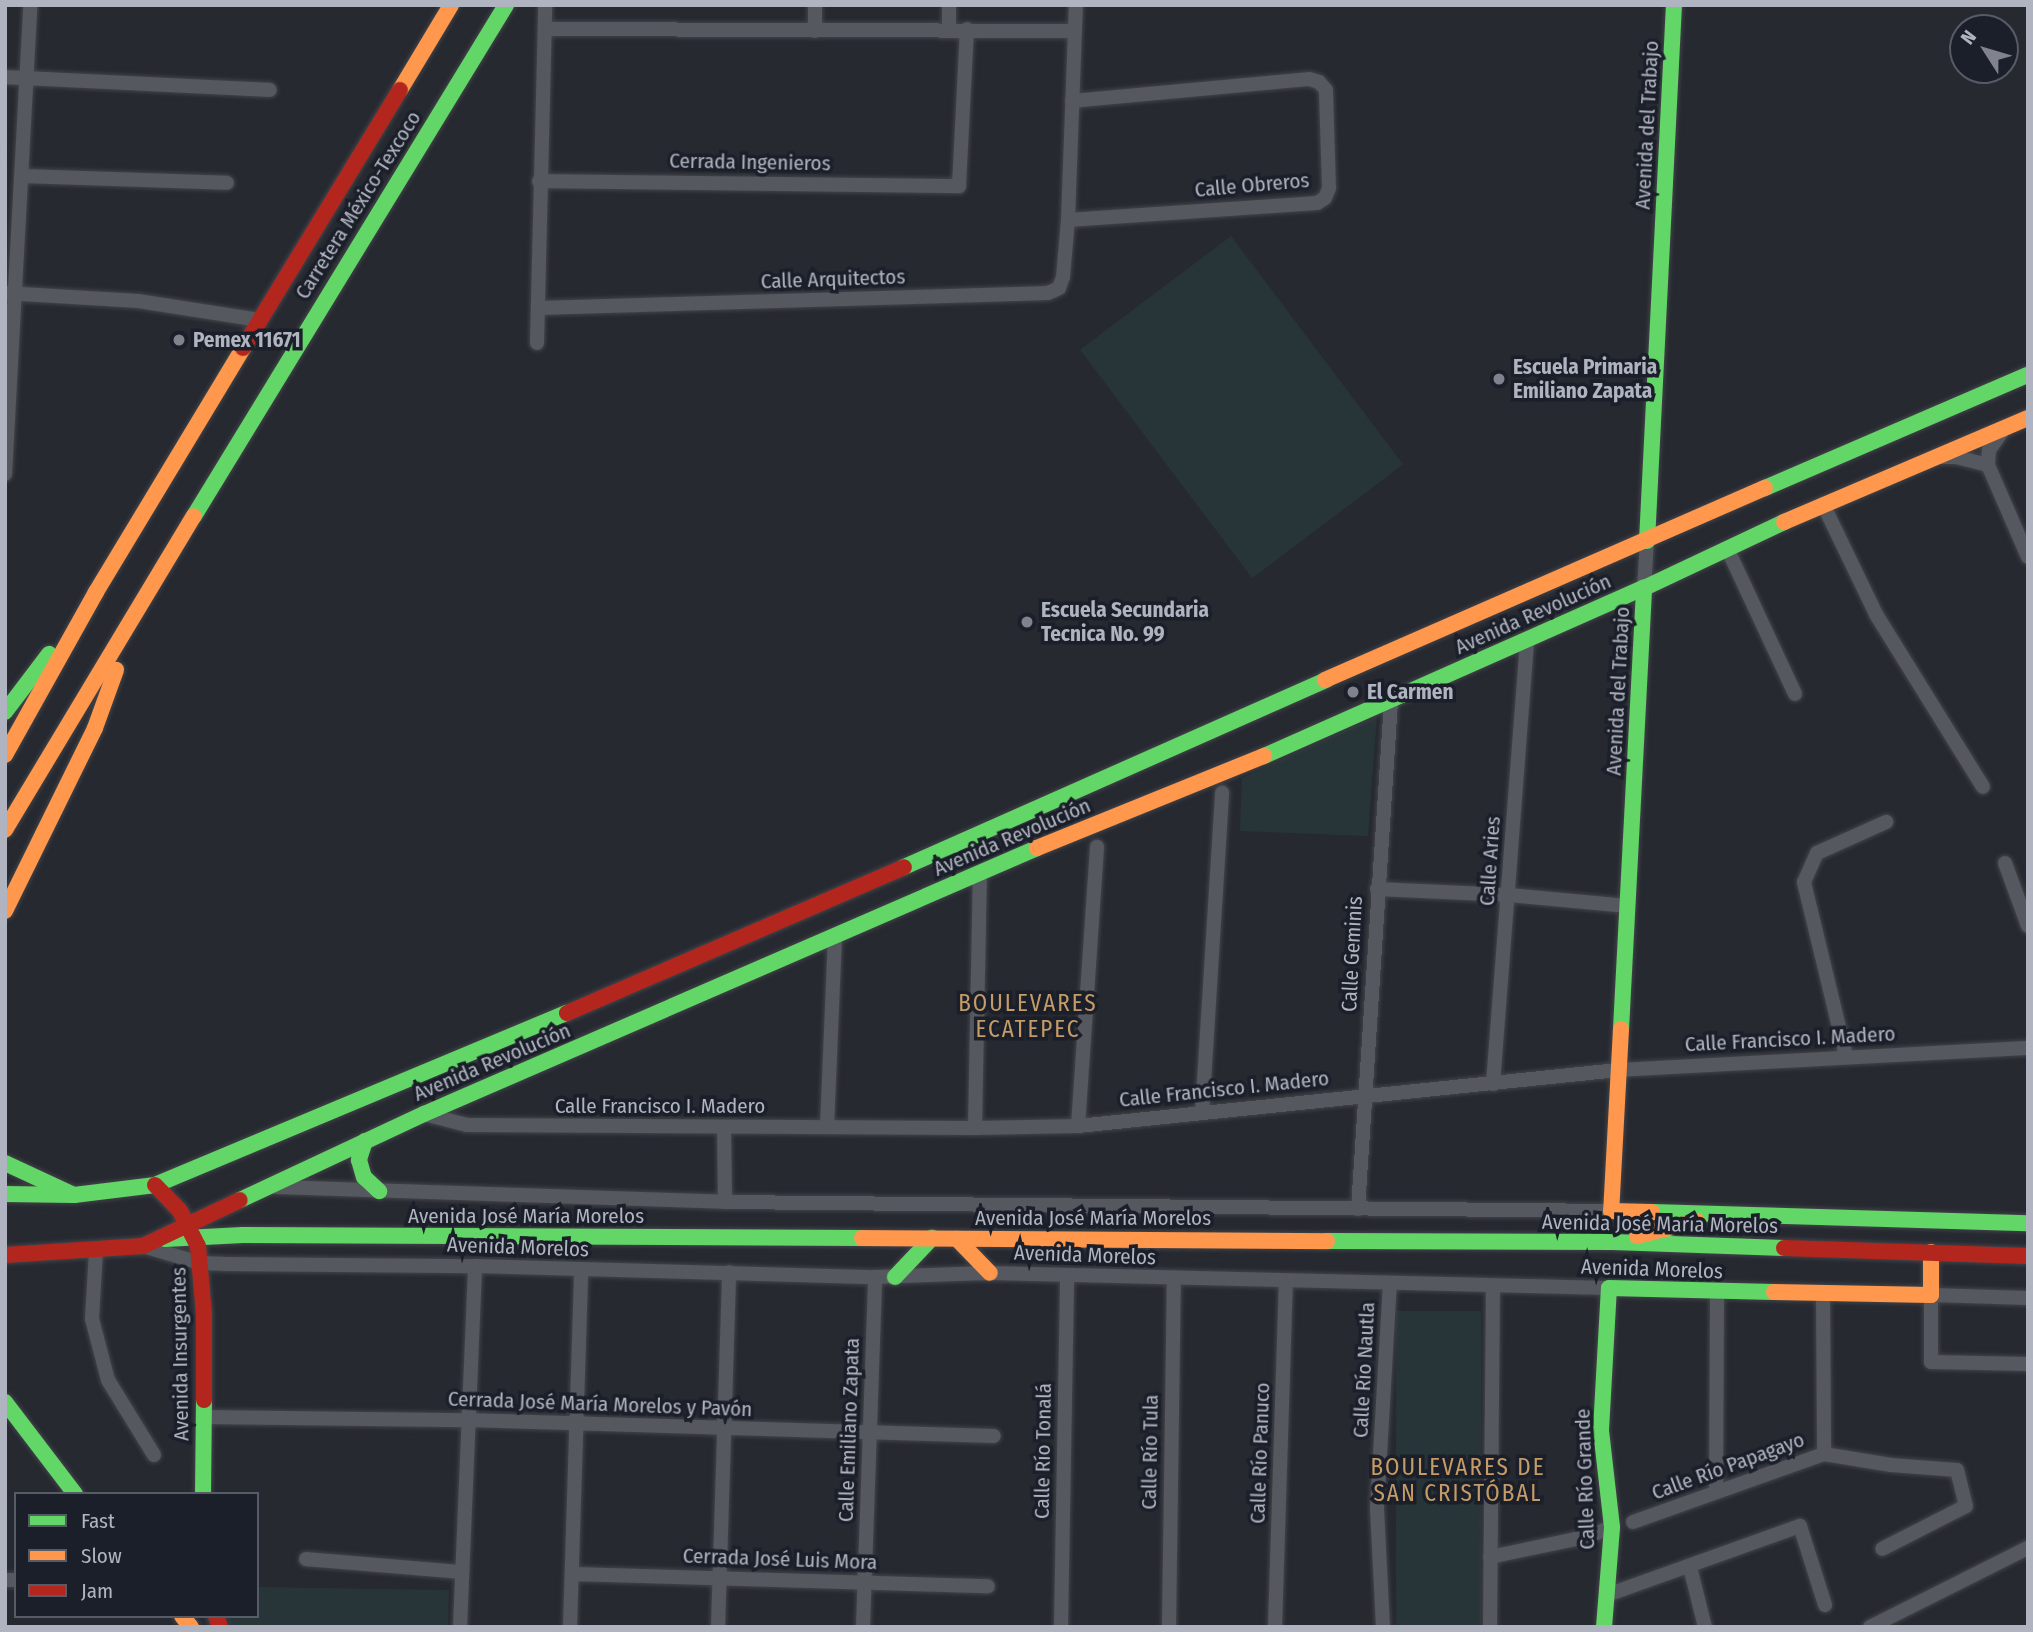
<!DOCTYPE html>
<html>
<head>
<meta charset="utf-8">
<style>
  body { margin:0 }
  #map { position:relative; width:2033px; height:1632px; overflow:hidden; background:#262930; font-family:"Fira Sans Condensed",sans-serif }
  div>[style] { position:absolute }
  .green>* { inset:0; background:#283538; transform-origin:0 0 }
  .roads { filter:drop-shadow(0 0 2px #424449) drop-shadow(0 0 2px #424449) }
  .street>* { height:14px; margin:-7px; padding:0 7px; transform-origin:7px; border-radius:7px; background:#55585f }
  .fast>* { height:16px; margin:-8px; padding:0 8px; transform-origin:8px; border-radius:8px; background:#63d668 }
  .slow>* { height:16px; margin:-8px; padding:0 8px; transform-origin:8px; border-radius:8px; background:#ff974d }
  .jam>* { height:16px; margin:-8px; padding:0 8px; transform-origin:8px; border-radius:8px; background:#b3261e }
  .dots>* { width:19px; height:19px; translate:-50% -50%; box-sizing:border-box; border:4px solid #1b1f29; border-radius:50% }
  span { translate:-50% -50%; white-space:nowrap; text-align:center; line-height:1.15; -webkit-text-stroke:7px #1b1f29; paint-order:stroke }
  .street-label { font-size:21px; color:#b0b4c1 }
  .poi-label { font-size:21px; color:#b0b4c1; font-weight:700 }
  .left { translate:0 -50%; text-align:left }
  .neighbourhood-label { font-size:23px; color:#c59b67; letter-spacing:2px }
  .frame { position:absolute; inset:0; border:7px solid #b0b4c1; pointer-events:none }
  .legend { position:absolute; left:14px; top:1492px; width:245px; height:126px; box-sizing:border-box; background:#1b1f29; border:2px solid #575b66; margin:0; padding:9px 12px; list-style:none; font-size:21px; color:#b0b4c1 }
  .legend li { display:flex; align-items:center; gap:14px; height:35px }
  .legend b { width:35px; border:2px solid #575b66 }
  .north { position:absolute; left:1949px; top:14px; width:70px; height:70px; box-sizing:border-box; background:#1b1f29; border:2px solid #575b66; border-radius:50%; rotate:307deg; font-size:19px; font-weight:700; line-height:28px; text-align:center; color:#b0b4c1 }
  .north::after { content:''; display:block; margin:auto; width:24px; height:32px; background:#80838e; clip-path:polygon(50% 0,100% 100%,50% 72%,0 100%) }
</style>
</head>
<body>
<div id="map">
  <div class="green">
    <i style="left:1231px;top:236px;width:286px;height:189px;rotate:53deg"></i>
    <i style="clip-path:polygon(1377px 716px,1368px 836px,1240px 831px,1242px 778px)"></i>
    <i style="left:1481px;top:1311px;width:316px;height:85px;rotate:90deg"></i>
    <i style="clip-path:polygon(257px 1587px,449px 1590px,448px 1627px,230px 1627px,227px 1616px,257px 1616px)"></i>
  </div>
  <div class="roads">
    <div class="street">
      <i style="left:545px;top:29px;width:529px;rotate:0.22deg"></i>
      <i style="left:949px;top:30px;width:25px;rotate:-90deg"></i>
      <i style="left:815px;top:31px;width:26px;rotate:-90deg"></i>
      <i style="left:5px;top:77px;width:265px;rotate:2.8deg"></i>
      <i style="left:21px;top:176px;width:206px;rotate:1.9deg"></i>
      <i style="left:539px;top:181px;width:420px;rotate:0.7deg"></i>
      <i style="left:959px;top:186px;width:157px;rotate:-87.1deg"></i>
      <i style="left:1068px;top:220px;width:250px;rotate:-3.9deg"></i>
      <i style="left:1317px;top:203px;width:9px;rotate:-32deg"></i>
      <i style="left:1325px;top:198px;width:11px;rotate:-68deg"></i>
      <i style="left:1329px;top:188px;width:98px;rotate:-91.8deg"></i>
      <i style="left:1326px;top:90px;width:11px;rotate:-131deg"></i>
      <i style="left:1319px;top:82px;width:10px;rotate:-163deg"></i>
      <i style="left:1309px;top:79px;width:238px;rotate:174.7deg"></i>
      <i style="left:5px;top:293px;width:133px;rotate:3.4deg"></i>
      <i style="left:138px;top:301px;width:123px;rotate:8.9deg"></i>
      <i style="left:538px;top:308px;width:510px;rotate:-1.68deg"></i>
      <i style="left:1048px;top:293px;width:12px;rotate:-24deg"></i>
      <i style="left:1059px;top:288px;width:12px;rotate:-70deg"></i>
      <i style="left:1063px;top:277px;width:57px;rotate:-85deg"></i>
      <i style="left:1068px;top:220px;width:215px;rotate:-87.9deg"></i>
      <i style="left:537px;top:343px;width:338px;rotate:-88.6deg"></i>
      <i style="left:2002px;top:432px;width:22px;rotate:126deg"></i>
      <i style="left:1989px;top:450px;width:15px;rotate:94deg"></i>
      <i style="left:1988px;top:465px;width:100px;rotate:66.5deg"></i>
      <i style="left:1941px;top:457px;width:15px"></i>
      <i style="left:1956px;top:457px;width:33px;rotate:14deg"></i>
      <i style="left:5px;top:474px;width:470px;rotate:-86.9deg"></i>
      <i style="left:1823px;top:504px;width:124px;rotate:64.3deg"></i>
      <i style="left:1877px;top:616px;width:201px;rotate:58.2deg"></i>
      <i style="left:1727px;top:548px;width:161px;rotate:65deg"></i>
      <i style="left:1644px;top:588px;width:47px;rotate:-86.3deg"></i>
      <i style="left:2005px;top:863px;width:67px;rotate:69.9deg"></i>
      <i style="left:1377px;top:889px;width:132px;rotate:2.6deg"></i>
      <i style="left:1509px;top:895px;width:119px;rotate:5.3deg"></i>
      <i style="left:1846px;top:1056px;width:179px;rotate:-103.6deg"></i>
      <i style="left:1804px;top:882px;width:32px;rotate:-66deg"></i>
      <i style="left:1817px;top:853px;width:76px;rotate:-24.2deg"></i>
      <i style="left:1493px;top:1084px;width:444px;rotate:-85.6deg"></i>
      <i style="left:1202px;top:1113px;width:321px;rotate:-86.4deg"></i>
      <i style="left:424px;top:1114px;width:44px;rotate:14.3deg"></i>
      <i style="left:467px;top:1125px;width:508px;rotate:0.34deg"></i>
      <i style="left:975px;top:1128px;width:103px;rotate:-1.1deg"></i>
      <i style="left:1078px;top:1126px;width:543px;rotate:-5.92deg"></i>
      <i style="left:1618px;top:1070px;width:411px;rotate:-3.1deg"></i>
      <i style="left:1078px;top:1126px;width:280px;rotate:-86.1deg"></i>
      <i style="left:827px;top:1127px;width:190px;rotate:-87.6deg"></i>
      <i style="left:724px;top:1128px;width:74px;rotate:89.2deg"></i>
      <i style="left:975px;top:1128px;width:254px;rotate:-88.9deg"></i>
      <i style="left:276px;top:1187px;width:449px;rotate:1.9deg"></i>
      <i style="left:725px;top:1202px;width:886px;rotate:0.58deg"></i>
      <i style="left:1358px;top:1209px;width:509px;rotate:-86.28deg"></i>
      <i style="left:143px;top:1246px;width:59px;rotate:16.6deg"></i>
      <i style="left:200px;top:1263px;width:23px;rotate:2deg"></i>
      <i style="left:223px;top:1264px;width:252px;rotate:0.5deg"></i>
      <i style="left:475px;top:1266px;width:400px;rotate:1.6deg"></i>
      <i style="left:875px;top:1277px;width:115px;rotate:-2deg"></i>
      <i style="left:990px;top:1273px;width:619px;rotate:1.39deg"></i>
      <i style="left:96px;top:1251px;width:68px;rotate:93.4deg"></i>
      <i style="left:92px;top:1319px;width:63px;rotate:75.3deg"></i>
      <i style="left:108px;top:1380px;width:88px;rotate:58.5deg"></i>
      <i style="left:1823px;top:1294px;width:160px;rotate:89.6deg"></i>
      <i style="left:2028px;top:1298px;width:97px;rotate:-178.2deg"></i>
      <i style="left:1931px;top:1295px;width:67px;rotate:90deg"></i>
      <i style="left:1931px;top:1362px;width:97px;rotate:1.2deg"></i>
      <i style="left:204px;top:1417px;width:263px;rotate:0.7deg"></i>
      <i style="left:467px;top:1420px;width:527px;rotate:1.74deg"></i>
      <i style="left:1716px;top:1491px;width:199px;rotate:-89.7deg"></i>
      <i style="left:1633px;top:1522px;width:203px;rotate:-19.6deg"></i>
      <i style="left:1824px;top:1454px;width:68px;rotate:9.3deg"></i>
      <i style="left:1891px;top:1465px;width:66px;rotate:4.3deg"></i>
      <i style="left:1957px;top:1470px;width:37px;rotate:76deg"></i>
      <i style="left:1966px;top:1506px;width:94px;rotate:152.9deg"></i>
      <i style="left:1490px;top:1557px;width:98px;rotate:-11.8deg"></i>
      <i style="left:1586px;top:1537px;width:28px;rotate:-21deg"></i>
      <i style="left:306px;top:1559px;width:156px;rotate:4.8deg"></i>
      <i style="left:1690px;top:1567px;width:62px;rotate:76deg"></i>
      <i style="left:572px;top:1574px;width:416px;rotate:1.7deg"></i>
      <i style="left:5px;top:1580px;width:11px"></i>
      <i style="left:1607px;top:1595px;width:205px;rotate:-19.7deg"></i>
      <i style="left:1800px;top:1526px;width:83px;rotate:72.4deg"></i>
      <i style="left:460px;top:1627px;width:361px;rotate:-87.6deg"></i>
      <i style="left:570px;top:1627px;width:358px;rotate:-88.2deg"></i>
      <i style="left:718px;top:1627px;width:355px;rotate:-88.2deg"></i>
      <i style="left:863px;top:1627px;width:350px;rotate:-88deg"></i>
      <i style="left:1061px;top:1627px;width:351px;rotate:-89deg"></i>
      <i style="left:1169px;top:1627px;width:348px;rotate:-89.2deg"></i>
      <i style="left:1275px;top:1627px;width:346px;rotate:-88.2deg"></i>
      <i style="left:1383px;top:1627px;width:120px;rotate:-92.9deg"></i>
      <i style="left:1377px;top:1507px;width:223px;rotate:-86.7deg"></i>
      <i style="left:1490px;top:1627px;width:341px;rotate:-89.5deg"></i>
      <i style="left:1870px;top:1627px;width:177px;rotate:-26.6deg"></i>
    </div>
    <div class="fast">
      <i style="left:1765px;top:488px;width:286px;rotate:-23.3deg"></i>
      <i style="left:194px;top:516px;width:599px;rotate:-58.59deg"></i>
      <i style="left:1647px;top:541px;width:537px;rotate:-87.12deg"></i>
      <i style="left:5px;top:712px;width:73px;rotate:-52.8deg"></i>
      <i style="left:1264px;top:756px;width:415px;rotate:-23.9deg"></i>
      <i style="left:1644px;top:588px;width:155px;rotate:-25.2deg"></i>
      <i style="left:904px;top:867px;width:461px;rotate:-23.9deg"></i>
      <i style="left:1621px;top:1029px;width:442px;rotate:-87deg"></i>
      <i style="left:365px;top:1141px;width:20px;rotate:108deg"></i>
      <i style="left:359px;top:1160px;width:18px;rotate:74deg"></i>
      <i style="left:364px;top:1177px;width:21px;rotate:43deg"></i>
      <i style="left:5px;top:1163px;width:76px;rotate:24.9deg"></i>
      <i style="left:5px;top:1194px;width:69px;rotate:0.8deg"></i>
      <i style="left:74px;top:1195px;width:82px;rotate:-7deg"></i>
      <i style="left:155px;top:1185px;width:446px;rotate:-22.7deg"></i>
      <i style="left:240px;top:1200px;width:203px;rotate:-25.1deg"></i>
      <i style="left:424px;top:1114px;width:668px;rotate:-23.46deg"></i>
      <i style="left:1652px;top:1212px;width:376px;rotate:1.7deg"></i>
      <i style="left:165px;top:1239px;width:78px;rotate:-2.9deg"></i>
      <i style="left:243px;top:1235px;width:619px;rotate:0.28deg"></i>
      <i style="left:1327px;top:1241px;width:286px;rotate:0.2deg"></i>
      <i style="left:1613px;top:1242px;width:171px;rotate:2deg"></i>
      <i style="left:895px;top:1277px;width:54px;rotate:-46.5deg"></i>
      <i style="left:5px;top:1402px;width:116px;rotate:52.7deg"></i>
      <i style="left:203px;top:1494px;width:94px;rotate:-89.4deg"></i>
      <i style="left:1604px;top:1627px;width:100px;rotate:-85.4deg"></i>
      <i style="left:1612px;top:1527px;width:98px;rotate:-96.5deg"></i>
      <i style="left:1601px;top:1430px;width:142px;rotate:-86.8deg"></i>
      <i style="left:1609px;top:1288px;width:165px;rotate:1.4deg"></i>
    </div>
    <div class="slow">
      <i style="left:400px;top:90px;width:99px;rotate:-59deg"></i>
      <i style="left:1784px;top:522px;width:265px;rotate:-23.1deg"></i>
      <i style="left:1325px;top:680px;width:480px;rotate:-23.6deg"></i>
      <i style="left:5px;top:755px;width:187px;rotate:-60.8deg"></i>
      <i style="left:96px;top:592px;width:285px;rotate:-58.9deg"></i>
      <i style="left:5px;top:830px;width:366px;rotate:-59deg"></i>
      <i style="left:1037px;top:848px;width:245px;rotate:-22.1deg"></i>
      <i style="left:5px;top:911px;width:204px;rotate:-63.8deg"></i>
      <i style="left:95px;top:728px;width:62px;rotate:-70.1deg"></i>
      <i style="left:1621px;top:1029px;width:182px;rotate:93.1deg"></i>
      <i style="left:1611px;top:1211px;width:41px;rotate:1.4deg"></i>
      <i style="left:1637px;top:1236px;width:62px;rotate:-14deg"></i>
      <i style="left:862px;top:1238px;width:465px;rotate:0.4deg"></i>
      <i style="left:957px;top:1239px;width:47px;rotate:45.9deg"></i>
      <i style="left:1774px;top:1292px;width:157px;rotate:1.1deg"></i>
      <i style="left:1931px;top:1295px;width:43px;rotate:-90deg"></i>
      <i style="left:182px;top:1616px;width:14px;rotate:51deg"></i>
    </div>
    <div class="jam">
      <i style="left:243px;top:348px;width:302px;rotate:-58.7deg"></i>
      <i style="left:567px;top:1013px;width:367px;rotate:-23.4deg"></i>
      <i style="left:155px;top:1185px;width:36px;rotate:46deg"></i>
      <i style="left:180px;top:1211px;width:39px;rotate:63deg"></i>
      <i style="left:198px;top:1246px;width:68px;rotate:85deg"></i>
      <i style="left:204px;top:1314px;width:86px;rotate:90deg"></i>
      <i style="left:1784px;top:1248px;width:244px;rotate:1.9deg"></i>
      <i style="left:5px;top:1255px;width:138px;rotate:-3.7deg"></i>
      <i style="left:143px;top:1246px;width:107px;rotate:-25.4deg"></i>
      <i style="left:216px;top:1616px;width:12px;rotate:70deg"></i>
    </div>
  </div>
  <div class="dots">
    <i style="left:179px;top:340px;background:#80838e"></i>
    <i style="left:1499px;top:379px;background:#80838e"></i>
    <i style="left:1027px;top:622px;background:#80838e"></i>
    <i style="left:1353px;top:692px;background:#80838e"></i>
  </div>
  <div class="street-label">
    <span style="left:1647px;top:125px;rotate:-87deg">Avenida del Trabajo</span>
    <span style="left:750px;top:162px;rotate:1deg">Cerrada Ingenieros</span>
    <span style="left:1252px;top:185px;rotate:-5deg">Calle Obreros</span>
    <span style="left:358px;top:205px;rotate:-58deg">Carretera México-Texcoco</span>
    <span style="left:833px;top:279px;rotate:-2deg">Calle Arquitectos</span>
    <span style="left:1533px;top:614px;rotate:-24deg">Avenida Revolución</span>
    <span style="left:1618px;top:691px;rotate:-87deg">Avenida del Trabajo</span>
    <span style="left:1012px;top:837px;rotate:-23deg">Avenida Revolución</span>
    <span style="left:1490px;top:861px;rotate:-86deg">Calle Aries</span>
    <span style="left:1352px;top:954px;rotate:-87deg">Calle Geminis</span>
    <span style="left:1790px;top:1039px;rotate:-3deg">Calle Francisco I. Madero</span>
    <span style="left:492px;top:1062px;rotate:-23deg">Avenida Revolución</span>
    <span style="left:1224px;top:1089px;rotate:-6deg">Calle Francisco I. Madero</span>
    <span style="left:660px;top:1106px">Calle Francisco I. Madero</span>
    <span style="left:526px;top:1216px">Avenida José María Morelos</span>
    <span style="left:1093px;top:1218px">Avenida José María Morelos</span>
    <span style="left:1660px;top:1224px;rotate:1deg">Avenida José María Morelos</span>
    <span style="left:518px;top:1247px;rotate:2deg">Avenida Morelos</span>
    <span style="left:1085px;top:1255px;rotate:2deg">Avenida Morelos</span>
    <span style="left:1652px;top:1269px;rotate:2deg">Avenida Morelos</span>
    <span style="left:180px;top:1354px;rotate:-91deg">Avenida Insurgentes</span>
    <span style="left:1364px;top:1370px;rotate:-87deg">Calle Río Nautla</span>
    <span style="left:600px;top:1404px;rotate:2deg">Cerrada José María Morelos y Pavón</span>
    <span style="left:849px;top:1430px;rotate:-88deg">Calle Emiliano Zapata</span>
    <span style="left:1043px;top:1451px;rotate:-89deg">Calle Río Tonalá</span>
    <span style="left:1150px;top:1452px;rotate:-89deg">Calle Río Tula</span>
    <span style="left:1260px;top:1453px;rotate:-88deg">Calle Río Panuco</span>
    <span style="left:1728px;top:1466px;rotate:-20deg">Calle Río Papagayo</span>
    <span style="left:1585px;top:1479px;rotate:-92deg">Calle Río Grande</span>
    <span style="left:780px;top:1559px;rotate:2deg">Cerrada José Luis Mora</span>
  </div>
  <div class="poi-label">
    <span class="left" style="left:193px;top:340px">Pemex 11671</span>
    <span class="left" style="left:1513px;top:379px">Escuela Primaria<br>Emiliano Zapata</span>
    <span class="left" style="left:1041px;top:622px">Escuela Secundaria<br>Tecnica No. 99</span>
    <span class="left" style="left:1367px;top:692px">El Carmen</span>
  </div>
  <div class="neighbourhood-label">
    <span style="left:1028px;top:1016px">BOULEVARES<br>ECATEPEC</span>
    <span style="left:1458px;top:1480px">BOULEVARES DE<br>SAN CRISTÓBAL</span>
  </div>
  <div class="frame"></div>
  <ul class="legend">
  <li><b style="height:9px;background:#63d668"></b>Fast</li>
  <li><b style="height:9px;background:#ff974d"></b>Slow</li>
  <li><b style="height:9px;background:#b3261e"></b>Jam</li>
  </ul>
  <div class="north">N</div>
</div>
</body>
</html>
